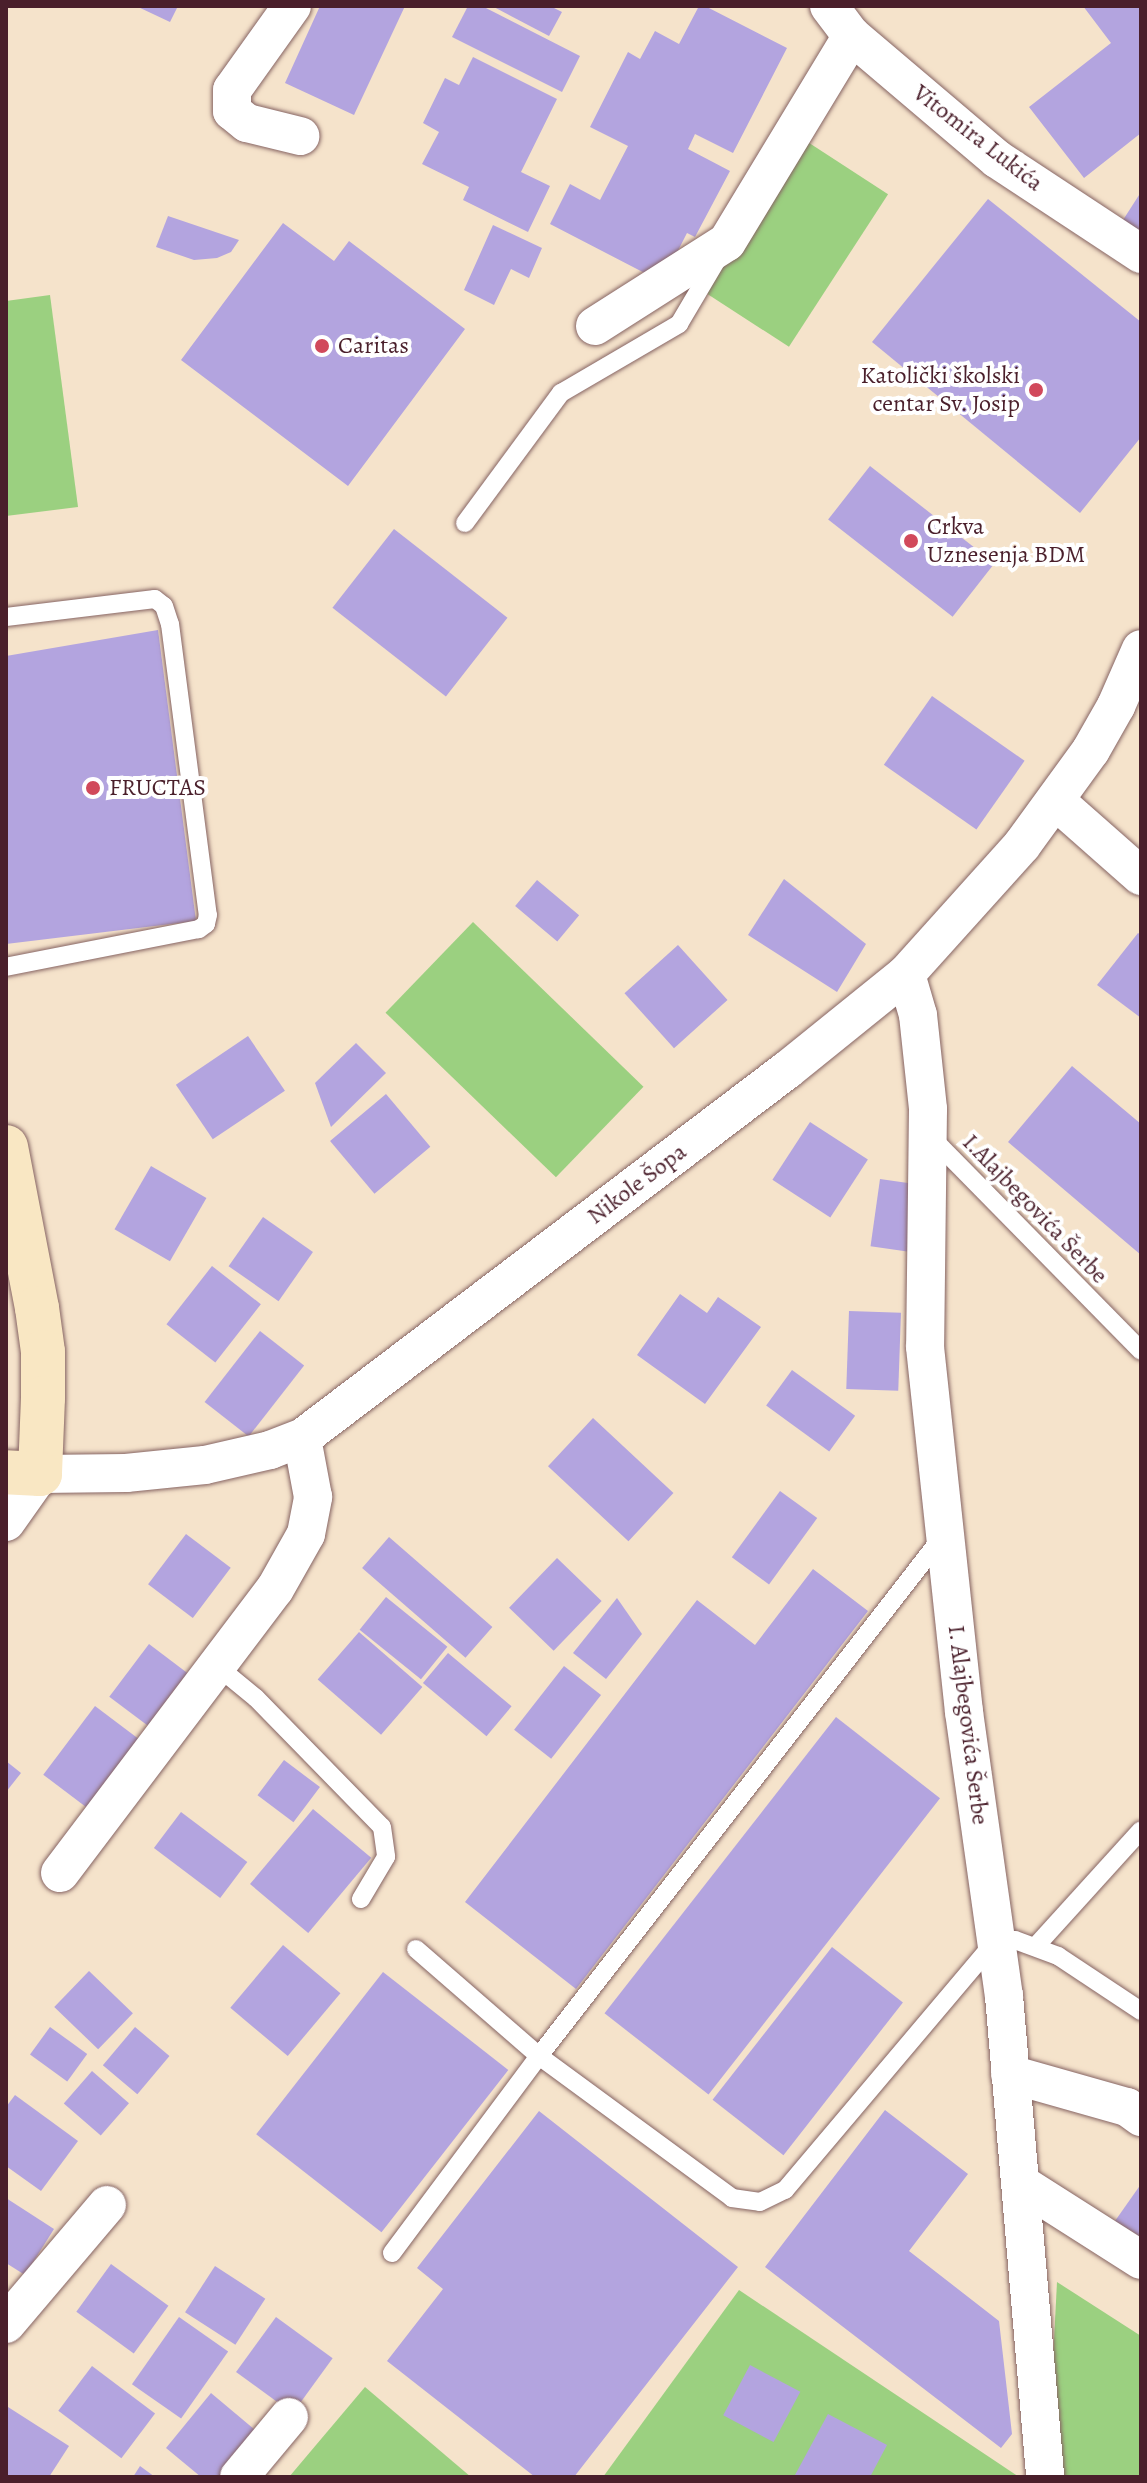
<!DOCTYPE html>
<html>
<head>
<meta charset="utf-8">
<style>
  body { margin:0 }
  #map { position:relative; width:1147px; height:2483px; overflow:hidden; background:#f5e3cb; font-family:Alegreya,serif }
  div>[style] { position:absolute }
  .green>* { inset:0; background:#9bd080; transform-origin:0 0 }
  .building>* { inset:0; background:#b3a4df; transform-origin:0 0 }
  .roads { filter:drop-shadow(0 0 2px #866463) drop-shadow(0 0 2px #866463) }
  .lane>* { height:18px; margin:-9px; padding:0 9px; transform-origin:9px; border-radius:9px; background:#fff }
  .street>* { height:38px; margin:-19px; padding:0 19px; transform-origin:19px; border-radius:19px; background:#fff }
  .secondary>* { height:44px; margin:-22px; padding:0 22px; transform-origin:22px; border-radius:22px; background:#f9e7c3 }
  .dots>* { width:22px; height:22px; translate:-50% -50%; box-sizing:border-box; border:4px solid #fff; border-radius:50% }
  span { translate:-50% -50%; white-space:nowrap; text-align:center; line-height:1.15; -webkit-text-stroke:8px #fff; paint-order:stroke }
  .street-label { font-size:24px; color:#4a1f2b }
  .poi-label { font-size:24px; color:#4a1f2b }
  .left { translate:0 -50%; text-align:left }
  .right { translate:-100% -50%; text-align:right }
  .frame { position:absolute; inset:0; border:8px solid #4a1f2b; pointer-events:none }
</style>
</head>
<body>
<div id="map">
  <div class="green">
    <i style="left:800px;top:137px;width:105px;height:182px;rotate:33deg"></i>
    <i style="clip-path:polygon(50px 295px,78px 507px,6px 516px,6px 301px)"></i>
    <i style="left:473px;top:922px;width:237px;height:126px;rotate:44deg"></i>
    <i style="clip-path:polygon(1057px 2282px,1141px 2336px,1141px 2477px,1047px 2477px)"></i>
    <i style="clip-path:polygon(739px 2290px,1019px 2477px,603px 2477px)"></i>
    <i style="clip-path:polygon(365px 2387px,471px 2477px,289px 2477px)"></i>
  </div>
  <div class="building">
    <i style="clip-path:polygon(136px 6px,178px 6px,170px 22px)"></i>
    <i style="clip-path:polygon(320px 6px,405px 6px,354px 115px,285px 83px)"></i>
    <i style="clip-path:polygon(468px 6px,482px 6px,580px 56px,562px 92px,452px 37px)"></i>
    <i style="clip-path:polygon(492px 6px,550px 6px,562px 12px,549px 36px)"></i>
    <i style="clip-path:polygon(699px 6px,705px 6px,787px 48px,733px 153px,695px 134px,688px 149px,730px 171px,695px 237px,687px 233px,662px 282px,550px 224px,570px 184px,600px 200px,628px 146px,590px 127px,628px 52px,640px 59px,655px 31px,679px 44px)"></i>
    <i style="clip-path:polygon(1083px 6px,1141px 6px,1141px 133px,1084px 178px,1029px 107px,1111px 43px)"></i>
    <i style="clip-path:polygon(473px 57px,557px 99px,521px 172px,550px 186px,528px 232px,463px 200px,469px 187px,422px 164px,439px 132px,423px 123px,445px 78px,459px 85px)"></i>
    <i style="clip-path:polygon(1141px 192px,1141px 233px,1123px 220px)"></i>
    <i style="clip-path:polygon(988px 199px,1141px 322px,1141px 437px,1080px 513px,872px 342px)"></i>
    <i style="clip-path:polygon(168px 216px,239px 240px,231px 252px,217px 258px,194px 260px,156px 247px)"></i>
    <i style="clip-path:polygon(283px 223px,334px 261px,349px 241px,465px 329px,348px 486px,181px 360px)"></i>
    <i style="clip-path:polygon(493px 225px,542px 248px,529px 278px,511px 269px,494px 305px,464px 290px)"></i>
    <i style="left:870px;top:466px;width:158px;height:68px;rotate:38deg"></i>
    <i style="left:394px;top:529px;width:144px;height:100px;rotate:38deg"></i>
    <i style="clip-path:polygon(158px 630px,196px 921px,6px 944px,6px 656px)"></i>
    <i style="left:932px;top:696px;width:113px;height:84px;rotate:35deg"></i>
    <i style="clip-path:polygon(784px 879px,866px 944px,837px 992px,748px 935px)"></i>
    <i style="left:537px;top:880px;width:55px;height:34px;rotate:40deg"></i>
    <i style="clip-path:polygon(1138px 933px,1141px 935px,1141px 1018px,1097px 985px)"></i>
    <i style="left:678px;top:945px;width:74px;height:72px;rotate:48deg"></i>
    <i style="left:248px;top:1036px;width:66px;height:87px;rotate:56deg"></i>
    <i style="clip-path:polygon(356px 1043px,386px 1073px,331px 1127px,315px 1083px)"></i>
    <i style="clip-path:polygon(1072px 1066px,1141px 1124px,1141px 1255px,1008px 1142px)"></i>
    <i style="left:386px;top:1094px;width:69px;height:73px;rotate:50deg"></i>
    <i style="left:810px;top:1122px;width:69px;height:69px;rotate:33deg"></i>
    <i style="left:151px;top:1166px;width:64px;height:73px;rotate:30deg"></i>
    <i style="left:880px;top:1179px;width:37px;height:68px;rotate:8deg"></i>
    <i style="left:263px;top:1217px;width:61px;height:60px;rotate:35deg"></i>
    <i style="left:212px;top:1266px;width:62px;height:74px;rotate:38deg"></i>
    <i style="clip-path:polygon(680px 1294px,707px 1313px,718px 1297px,761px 1327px,705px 1404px,637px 1355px)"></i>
    <i style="left:849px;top:1311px;width:52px;height:78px;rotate:2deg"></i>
    <i style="left:260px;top:1331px;width:56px;height:90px;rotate:38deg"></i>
    <i style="left:792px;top:1370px;width:78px;height:44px;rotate:36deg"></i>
    <i style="left:593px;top:1418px;width:110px;height:66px;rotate:43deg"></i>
    <i style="left:780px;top:1491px;width:46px;height:82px;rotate:36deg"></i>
    <i style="left:186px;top:1534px;width:56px;height:63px;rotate:37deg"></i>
    <i style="left:389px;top:1537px;width:137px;height:41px;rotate:41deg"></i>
    <i style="left:557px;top:1558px;width:62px;height:69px;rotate:44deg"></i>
    <i style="clip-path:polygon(813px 1569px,868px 1611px,576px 1989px,465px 1902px,697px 1600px,755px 1645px)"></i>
    <i style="left:386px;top:1597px;width:79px;height:42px;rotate:39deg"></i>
    <i style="clip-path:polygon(617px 1598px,642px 1634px,606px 1679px,573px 1653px)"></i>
    <i style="left:359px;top:1632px;width:84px;height:63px;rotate:41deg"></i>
    <i style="left:149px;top:1644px;width:48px;height:66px;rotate:37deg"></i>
    <i style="left:448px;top:1653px;width:83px;height:39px;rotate:40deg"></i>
    <i style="left:564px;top:1666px;width:47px;height:81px;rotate:38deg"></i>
    <i style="left:95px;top:1706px;width:61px;height:86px;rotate:37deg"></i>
    <i style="left:836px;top:1717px;width:132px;height:376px;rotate:38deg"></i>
    <i style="left:284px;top:1760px;width:45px;height:44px;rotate:37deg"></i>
    <i style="clip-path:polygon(6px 1761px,21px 1773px,6px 1792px)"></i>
    <i style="left:313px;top:1809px;width:76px;height:98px;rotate:40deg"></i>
    <i style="left:181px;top:1812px;width:83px;height:45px;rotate:37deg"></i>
    <i style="left:283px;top:1945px;width:75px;height:82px;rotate:40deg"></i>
    <i style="left:832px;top:1947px;width:90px;height:194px;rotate:38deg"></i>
    <i style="left:89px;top:1971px;width:61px;height:50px;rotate:44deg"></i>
    <i style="left:383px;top:1972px;width:159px;height:206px;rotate:38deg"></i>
    <i style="left:50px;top:2027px;width:46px;height:34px;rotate:36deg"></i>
    <i style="left:135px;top:2027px;width:45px;height:50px;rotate:40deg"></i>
    <i style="left:92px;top:2071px;width:49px;height:43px;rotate:41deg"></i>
    <i style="clip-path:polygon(15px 2095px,78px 2141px,41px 2191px,6px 2166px,6px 2107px)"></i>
    <i style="clip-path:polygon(885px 2110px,968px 2174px,909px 2251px,999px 2321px,1012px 2434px,1001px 2448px,765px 2267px)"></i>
    <i style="clip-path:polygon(539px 2111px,738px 2267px,574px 2477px,535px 2477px,387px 2361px,443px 2289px,417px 2268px)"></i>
    <i style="clip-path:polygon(1141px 2184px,1141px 2237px,1115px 2221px)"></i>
    <i style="clip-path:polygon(6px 2198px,54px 2229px,25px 2275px,6px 2263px)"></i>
    <i style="left:111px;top:2264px;width:71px;height:59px;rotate:36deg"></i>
    <i style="left:215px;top:2266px;width:60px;height:55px;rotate:33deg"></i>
    <i style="left:179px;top:2317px;width:60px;height:82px;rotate:35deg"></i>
    <i style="left:276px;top:2317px;width:70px;height:68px;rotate:36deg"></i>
    <i style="left:750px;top:2365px;width:57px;height:57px;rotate:28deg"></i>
    <i style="left:92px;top:2366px;width:79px;height:56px;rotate:37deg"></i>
    <i style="clip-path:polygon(211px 2393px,260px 2434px,225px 2477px,201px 2477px,166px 2448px)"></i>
    <i style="clip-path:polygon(8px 2407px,69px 2446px,49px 2477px,6px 2477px)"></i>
    <i style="clip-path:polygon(828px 2414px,887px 2445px,870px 2477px,795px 2475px)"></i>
    <i style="clip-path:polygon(140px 2466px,155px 2477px,133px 2477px)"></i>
  </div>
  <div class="roads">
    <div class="lane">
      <i style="left:465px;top:523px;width:162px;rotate:-53.6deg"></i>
      <i style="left:561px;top:393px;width:137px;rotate:-30.3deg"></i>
      <i style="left:679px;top:324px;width:77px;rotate:-59.4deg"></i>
      <i style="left:6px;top:617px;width:150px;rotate:-6.9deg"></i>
      <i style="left:155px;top:599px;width:11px;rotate:38deg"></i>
      <i style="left:164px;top:606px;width:19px;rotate:72deg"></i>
      <i style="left:170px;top:624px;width:293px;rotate:82.6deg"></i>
      <i style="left:208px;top:915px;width:9px;rotate:103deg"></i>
      <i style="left:206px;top:924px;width:9px;rotate:144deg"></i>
      <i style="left:199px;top:929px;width:197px;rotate:168.9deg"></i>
      <i style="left:930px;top:1136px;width:301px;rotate:45.5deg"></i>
      <i style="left:217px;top:1666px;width:50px;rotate:39.4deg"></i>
      <i style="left:256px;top:1698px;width:180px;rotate:45.7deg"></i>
      <i style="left:382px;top:1827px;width:30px;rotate:82deg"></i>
      <i style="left:386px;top:1857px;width:49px;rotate:120.8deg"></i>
      <i style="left:1036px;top:1946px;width:156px;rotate:-47.8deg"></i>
      <i style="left:416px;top:1949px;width:163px;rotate:41deg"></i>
      <i style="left:539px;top:2056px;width:240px;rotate:36.3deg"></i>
      <i style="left:732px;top:2198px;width:28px;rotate:8deg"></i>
      <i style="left:760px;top:2202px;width:28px;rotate:-26deg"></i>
      <i style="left:785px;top:2190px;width:327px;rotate:-49.8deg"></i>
      <i style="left:996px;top:1940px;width:19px"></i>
      <i style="left:1015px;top:1940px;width:46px;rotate:20.4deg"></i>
      <i style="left:1058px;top:1956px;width:100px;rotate:33.5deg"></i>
      <i style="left:392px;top:2253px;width:246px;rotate:-53.3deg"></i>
      <i style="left:539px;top:2056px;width:658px;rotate:-52.16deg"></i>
    </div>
    <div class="street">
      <i style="left:292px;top:6px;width:103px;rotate:125.5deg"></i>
      <i style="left:232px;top:90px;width:21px;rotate:90deg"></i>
      <i style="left:232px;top:111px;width:19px;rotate:39deg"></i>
      <i style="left:247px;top:123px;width:55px;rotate:13.8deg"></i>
      <i style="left:829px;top:6px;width:38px;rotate:53deg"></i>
      <i style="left:852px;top:36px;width:190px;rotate:40.3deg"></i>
      <i style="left:997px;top:159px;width:173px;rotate:33.4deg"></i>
      <i style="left:595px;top:326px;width:156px;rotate:-32.5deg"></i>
      <i style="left:727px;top:242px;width:241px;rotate:-58.8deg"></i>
      <i style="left:1057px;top:802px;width:112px;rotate:41.4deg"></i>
      <i style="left:906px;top:974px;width:43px;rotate:73.7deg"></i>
      <i style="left:918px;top:1015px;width:95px;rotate:83.9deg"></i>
      <i style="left:928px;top:1109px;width:238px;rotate:90.7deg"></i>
      <i style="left:925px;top:1347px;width:367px;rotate:83.9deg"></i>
      <i style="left:964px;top:1712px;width:287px;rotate:82deg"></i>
      <i style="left:1004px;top:1996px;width:483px;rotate:85.1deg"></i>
      <i style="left:6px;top:1522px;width:59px;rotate:-54.7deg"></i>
      <i style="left:40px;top:1474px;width:86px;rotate:-0.7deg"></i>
      <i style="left:126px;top:1473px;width:79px;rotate:-5.8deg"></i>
      <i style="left:205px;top:1465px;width:67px;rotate:-13deg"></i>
      <i style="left:270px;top:1450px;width:34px;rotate:-21deg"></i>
      <i style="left:302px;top:1438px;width:609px;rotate:-37.19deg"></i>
      <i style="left:787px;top:1070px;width:153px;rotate:-38.9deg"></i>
      <i style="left:906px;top:974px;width:173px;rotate:-48deg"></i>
      <i style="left:1022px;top:845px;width:117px;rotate:-54deg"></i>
      <i style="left:1091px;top:750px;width:51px;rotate:-60.4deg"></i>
      <i style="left:1116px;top:706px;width:62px;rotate:-66.3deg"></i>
      <i style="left:60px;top:1873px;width:356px;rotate:-52.9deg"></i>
      <i style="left:275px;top:1589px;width:63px;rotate:-60.6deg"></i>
      <i style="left:306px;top:1534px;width:38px;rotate:-79deg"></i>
      <i style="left:313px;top:1497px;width:60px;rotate:-100.6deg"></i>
      <i style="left:1010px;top:2074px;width:122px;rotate:15.8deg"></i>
      <i style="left:1127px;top:2107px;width:17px;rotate:36deg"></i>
      <i style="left:1020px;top:2183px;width:143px;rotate:32.5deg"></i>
      <i style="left:6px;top:2324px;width:156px;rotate:-49.7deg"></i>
      <i style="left:239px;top:2477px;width:78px;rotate:-50.2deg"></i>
    </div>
    <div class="secondary">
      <i style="left:6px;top:1147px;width:164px;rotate:79.1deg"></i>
      <i style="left:37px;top:1308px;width:44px;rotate:82.2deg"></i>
      <i style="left:43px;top:1352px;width:46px;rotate:90deg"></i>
      <i style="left:43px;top:1398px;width:76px;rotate:92.3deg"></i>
      <i style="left:40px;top:1474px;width:34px;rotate:-177deg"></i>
    </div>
  </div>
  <div class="dots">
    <i style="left:322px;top:346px;background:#d1495b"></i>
    <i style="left:1036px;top:390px;background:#d1495b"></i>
    <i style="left:911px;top:541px;background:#d1495b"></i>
    <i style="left:93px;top:788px;background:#d1495b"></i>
  </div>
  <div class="street-label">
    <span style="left:978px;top:138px;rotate:38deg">Vitomira Lukića</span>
    <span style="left:637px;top:1184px;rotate:-37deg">Nikole Šopa</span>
    <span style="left:1035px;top:1209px;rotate:46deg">I.Alajbegovića Šerbe</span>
    <span style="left:968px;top:1725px;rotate:83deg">I. Alajbegovića Šerbe</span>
  </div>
  <div class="poi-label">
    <span class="left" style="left:338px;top:346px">Caritas</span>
    <span class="right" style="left:1020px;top:390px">Katolički školski<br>centar Sv. Josip</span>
    <span class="left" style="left:927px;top:541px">Crkva<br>Uznesenja BDM</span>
    <span class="left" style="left:109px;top:788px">FRUCTAS</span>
  </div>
  <div class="frame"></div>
</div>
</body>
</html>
